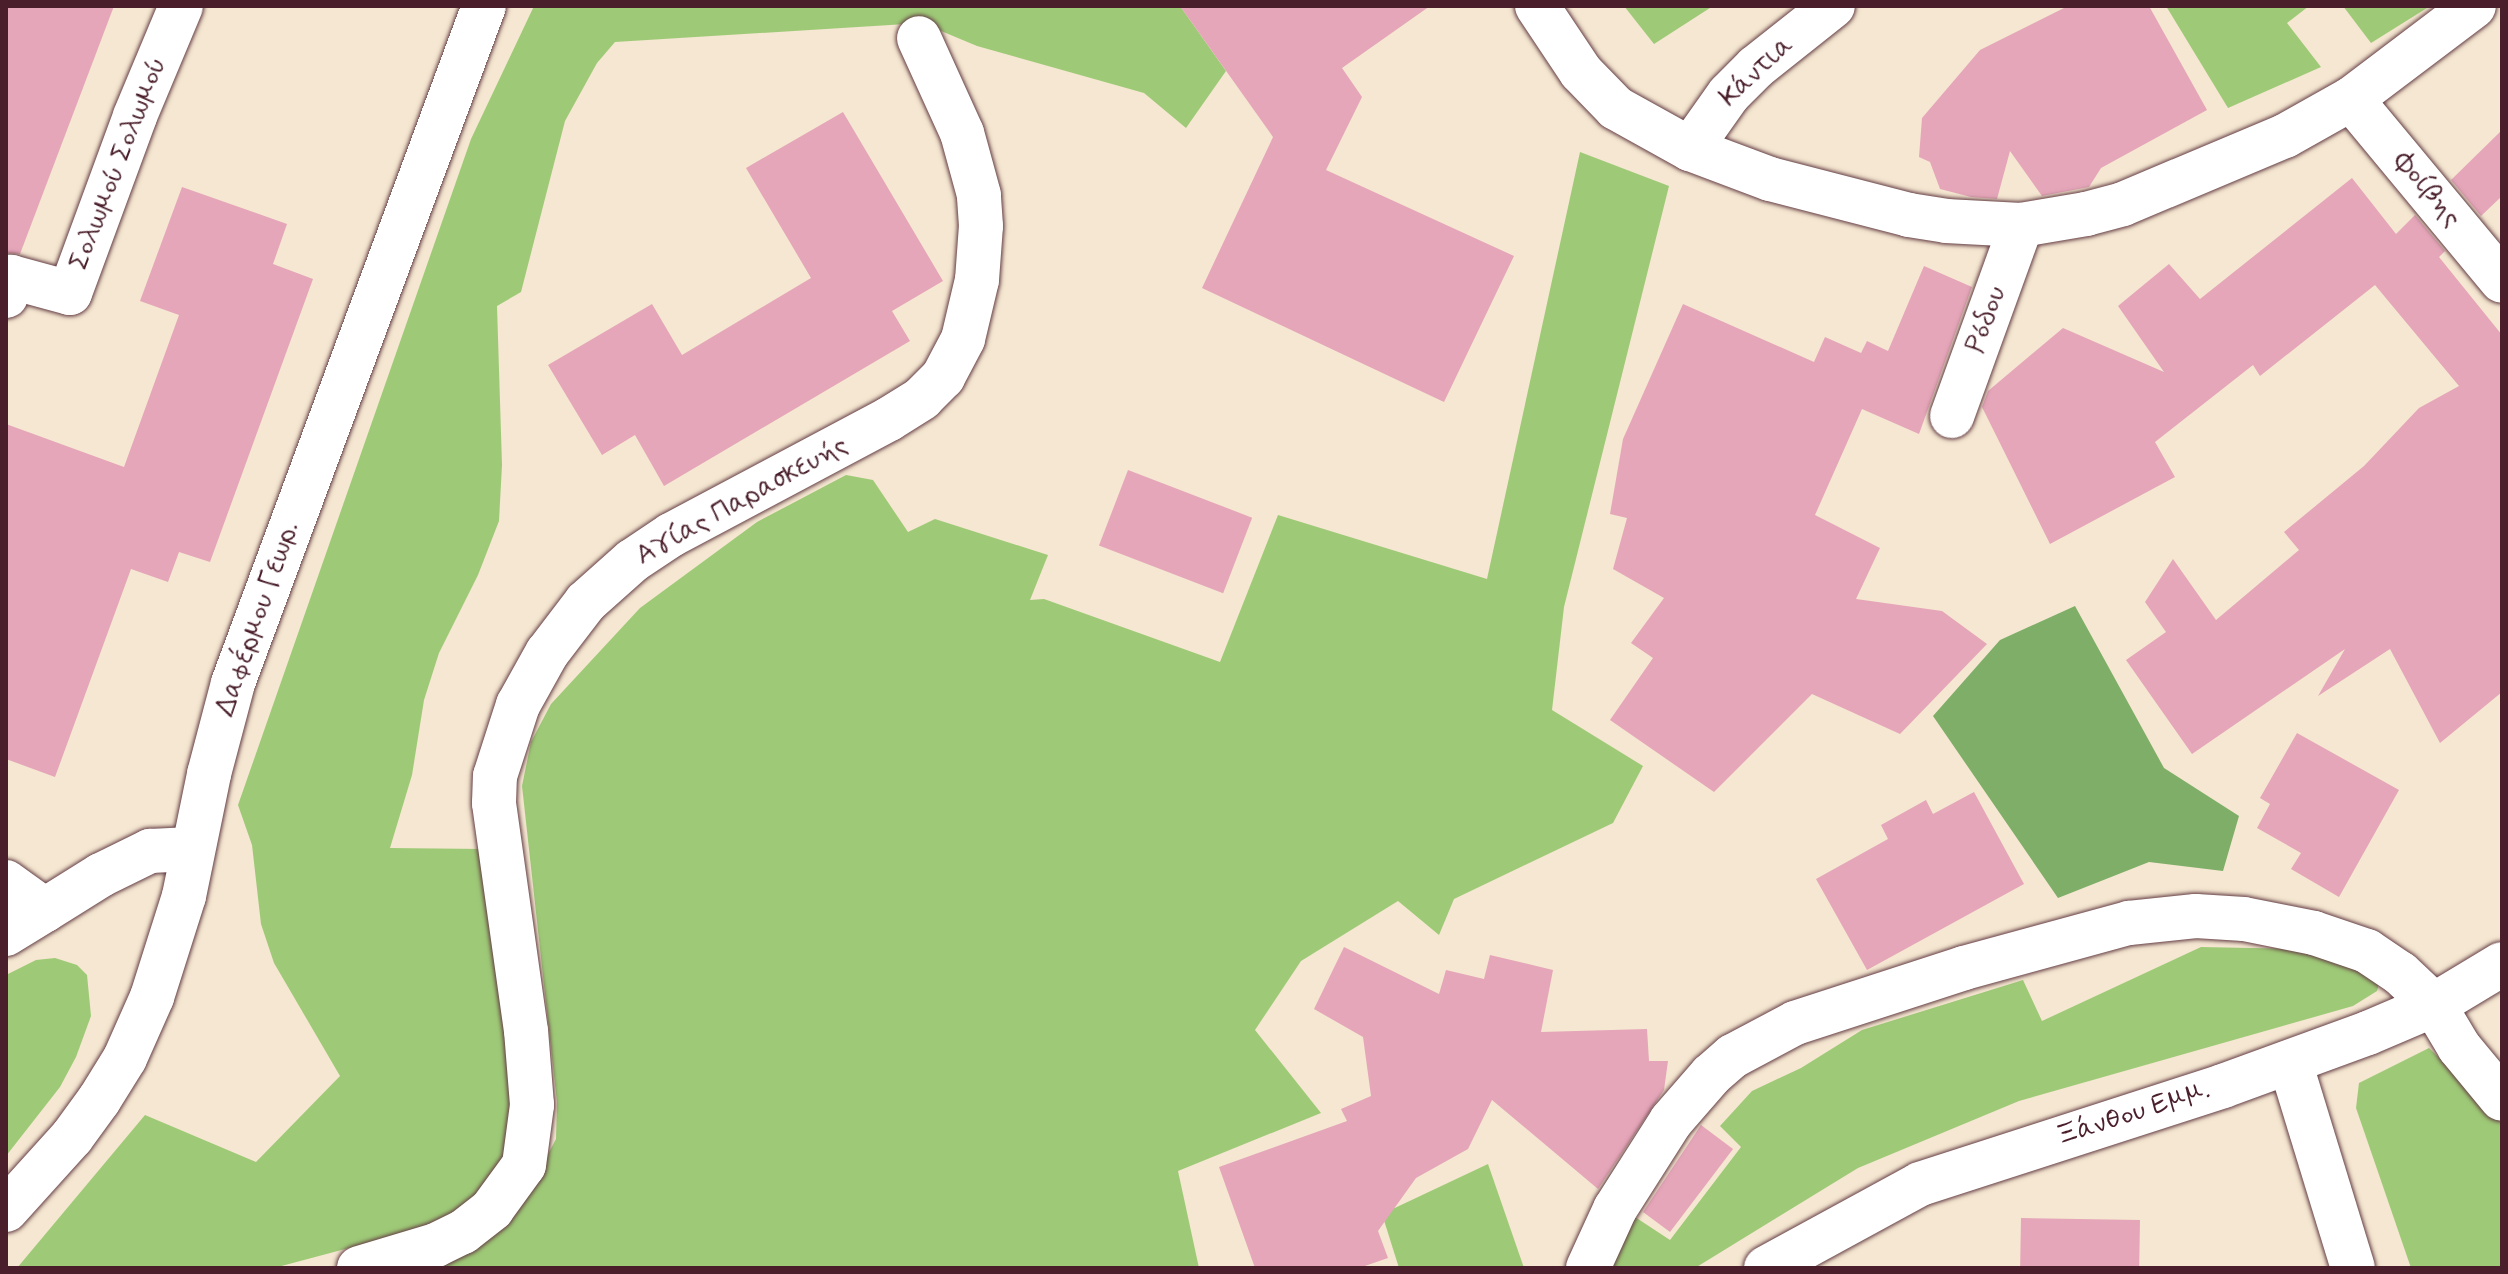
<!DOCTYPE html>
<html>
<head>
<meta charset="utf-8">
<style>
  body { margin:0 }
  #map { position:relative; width:2508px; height:1274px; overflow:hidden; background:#f5e7d1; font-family:Mynerve,sans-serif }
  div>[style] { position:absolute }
  .green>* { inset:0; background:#9eca77 }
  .forest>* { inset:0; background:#7eae68 }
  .building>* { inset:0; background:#e5a6b9; transform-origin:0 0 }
  .roads { filter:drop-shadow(0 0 2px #643d44) drop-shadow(0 0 2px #643d44) }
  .minor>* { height:44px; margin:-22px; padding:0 22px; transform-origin:22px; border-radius:22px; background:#fff }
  span { translate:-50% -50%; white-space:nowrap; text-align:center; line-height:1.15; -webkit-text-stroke:7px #fff; paint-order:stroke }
  .street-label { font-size:28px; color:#4a1f2b }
  .frame { position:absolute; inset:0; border:8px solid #4a1f2b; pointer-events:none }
</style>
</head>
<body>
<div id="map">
  <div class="green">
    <i style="clip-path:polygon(534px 6px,1180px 6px,1226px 71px,1186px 128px,1144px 93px,977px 46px,922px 23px,615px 42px,597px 63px,565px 121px,521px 292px,497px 306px,502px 465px,499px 521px,478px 575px,439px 653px,424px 700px,412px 775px,390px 848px,483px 849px,516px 1120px,495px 1179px,450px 1221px,274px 1268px,17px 1268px,145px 1115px,256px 1162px,340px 1076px,274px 963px,261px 924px,252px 845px,238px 805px,471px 139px)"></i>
    <i style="clip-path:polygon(1624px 6px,1713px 6px,1654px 44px)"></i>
    <i style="clip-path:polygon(2166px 6px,2309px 6px,2287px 23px,2321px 67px,2228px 108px)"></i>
    <i style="clip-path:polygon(2343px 6px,2425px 6px,2427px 8px,2371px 43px)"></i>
    <i style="clip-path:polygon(1580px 152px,1669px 186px,1564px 607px,1552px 710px,1643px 766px,1613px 823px,1454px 899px,1439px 935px,1398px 901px,1301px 961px,1255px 1030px,1321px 1113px,1178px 1171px,1199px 1268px,414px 1268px,538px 1173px,556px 1139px,557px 1102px,522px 786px,531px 742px,551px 704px,640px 608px,757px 522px,846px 475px,873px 480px,908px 532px,935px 519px,1048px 555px,1030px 600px,1044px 599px,1220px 662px,1278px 515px,1487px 579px)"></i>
    <i style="clip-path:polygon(2201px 947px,2300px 949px,2353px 960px,2380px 980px,2377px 991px,2353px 1006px,2019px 1101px,1858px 1168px,1695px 1268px,1609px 1268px,1635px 1217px,1670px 1240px,1741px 1147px,1720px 1126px,1752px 1091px,1801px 1068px,1862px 1030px,2023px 980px,2042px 1021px)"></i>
    <i style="clip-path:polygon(55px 958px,77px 965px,87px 975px,91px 1016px,76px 1057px,60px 1087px,6px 1156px,6px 975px,36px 960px)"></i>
    <i style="clip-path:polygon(2429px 1048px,2502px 1120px,2502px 1268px,2411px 1268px,2356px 1108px,2359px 1083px)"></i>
    <i style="clip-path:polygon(1488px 1164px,1524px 1268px,1399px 1268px,1382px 1214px)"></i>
  </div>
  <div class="forest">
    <i style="clip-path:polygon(2075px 606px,2164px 768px,2239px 816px,2223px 871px,2149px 862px,2058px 898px,1933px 716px,2000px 640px)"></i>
  </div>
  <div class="building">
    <i style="clip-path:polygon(6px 6px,114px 6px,20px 254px,6px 253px)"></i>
    <i style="clip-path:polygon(1180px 6px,1430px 6px,1342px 68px,1362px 97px,1326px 170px,1514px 256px,1444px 402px,1202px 288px,1273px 137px)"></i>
    <i style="clip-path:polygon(2068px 6px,2149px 6px,2207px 110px,2101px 168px,2089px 187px,2042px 196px,2010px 151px,1997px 199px,1971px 197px,1940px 189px,1930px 162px,1919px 157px,1922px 118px,1980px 50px)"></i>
    <i style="clip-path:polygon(843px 112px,943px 281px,892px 311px,910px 341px,664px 486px,635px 435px,602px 455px,548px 365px,652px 304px,682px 355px,811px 278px,746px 168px)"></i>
    <i style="clip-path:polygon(2502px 130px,2502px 196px,2481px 216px,2451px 180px)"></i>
    <i style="clip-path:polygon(2352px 178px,2396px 234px,2415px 215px,2445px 251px,2439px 257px,2502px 335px,2502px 692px,2440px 743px,2390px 649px,2318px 696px,2345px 649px,2192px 754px,2126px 660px,2166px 632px,2145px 602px,2173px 559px,2216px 620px,2299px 550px,2284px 532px,2364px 466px,2419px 408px,2459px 386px,2375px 285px,2260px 376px,2253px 365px,2155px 442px,2175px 477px,2050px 544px,1982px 407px,1988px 391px,2063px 328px,2164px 372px,2118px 306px,2169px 264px,2200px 299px)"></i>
    <i style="clip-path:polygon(182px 187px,287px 224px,273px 264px,313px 279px,210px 562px,179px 552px,168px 582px,131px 569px,55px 777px,6px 759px,6px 424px,124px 467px,179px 315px,140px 301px)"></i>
    <i style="clip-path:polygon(1924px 266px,1972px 287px,1919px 434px,1862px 409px,1815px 515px,1880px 548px,1856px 599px,1942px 611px,1987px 644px,1900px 734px,1812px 694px,1714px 792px,1610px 720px,1653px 658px,1631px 643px,1664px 598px,1613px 569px,1627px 518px,1610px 514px,1623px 439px,1683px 304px,1814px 362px,1825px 337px,1861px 353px,1867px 341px,1888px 351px)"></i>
    <i style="left:1128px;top:470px;width:133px;height:81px;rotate:21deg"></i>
    <i style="clip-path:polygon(2297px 733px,2399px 790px,2339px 897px,2291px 869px,2301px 853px,2257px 828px,2270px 804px,2260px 798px)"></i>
    <i style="clip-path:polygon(1974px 792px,2024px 884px,1867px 970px,1816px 879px,1888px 839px,1881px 825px,1926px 800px,1933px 814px)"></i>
    <i style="clip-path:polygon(1344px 947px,1439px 994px,1446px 970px,1484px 979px,1490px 955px,1553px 970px,1541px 1032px,1647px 1029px,1649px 1061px,1668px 1061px,1664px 1090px,1598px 1189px,1492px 1100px,1468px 1149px,1416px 1178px,1378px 1231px,1388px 1258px,1359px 1268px,1255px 1268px,1219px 1167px,1347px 1121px,1341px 1109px,1371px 1096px,1363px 1037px,1314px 1009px)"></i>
    <i style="clip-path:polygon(1701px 1125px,1733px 1149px,1670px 1232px,1643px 1212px)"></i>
    <i style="left:2021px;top:1218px;width:119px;height:50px;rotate:1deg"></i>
  </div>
  <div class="roads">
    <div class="minor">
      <i style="left:1537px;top:6px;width:79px;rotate:56.3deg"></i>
      <i style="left:1581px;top:72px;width:50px;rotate:45.8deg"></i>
      <i style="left:1616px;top:108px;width:85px;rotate:29deg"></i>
      <i style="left:1690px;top:149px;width:85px;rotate:20.6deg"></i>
      <i style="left:1770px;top:179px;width:144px;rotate:14.5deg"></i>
      <i style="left:1909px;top:215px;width:37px;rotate:9deg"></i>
      <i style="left:1946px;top:221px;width:75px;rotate:3.1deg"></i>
      <i style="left:2021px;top:225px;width:66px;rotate:-9.6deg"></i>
      <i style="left:2086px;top:214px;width:38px;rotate:-15deg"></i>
      <i style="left:2123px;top:204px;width:176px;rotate:-22.8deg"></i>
      <i style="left:2285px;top:136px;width:76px;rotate:-29.3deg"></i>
      <i style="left:2351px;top:99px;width:154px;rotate:-37.1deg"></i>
      <i style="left:2351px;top:99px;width:236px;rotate:50.3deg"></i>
      <i style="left:1690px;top:149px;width:67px;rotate:-54.7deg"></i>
      <i style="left:1729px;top:94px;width:38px;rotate:-45deg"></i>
      <i style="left:1756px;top:67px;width:98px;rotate:-38.4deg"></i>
      <i style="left:6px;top:296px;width:20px;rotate:-75deg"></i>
      <i style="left:11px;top:277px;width:61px;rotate:15.2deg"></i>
      <i style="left:70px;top:293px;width:189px;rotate:-69.8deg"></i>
      <i style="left:135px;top:116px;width:119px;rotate:-67.3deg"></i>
      <i style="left:1952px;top:416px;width:203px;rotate:-70.1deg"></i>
      <i style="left:6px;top:882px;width:48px;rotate:35.7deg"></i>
      <i style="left:45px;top:910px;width:46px;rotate:148.4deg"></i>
      <i style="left:45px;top:910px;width:66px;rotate:-32deg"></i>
      <i style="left:101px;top:875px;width:55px;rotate:-26.1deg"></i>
      <i style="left:150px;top:851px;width:42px;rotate:-2.7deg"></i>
      <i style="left:2290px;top:1062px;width:215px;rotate:73deg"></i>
      <i style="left:6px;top:1210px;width:98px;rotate:-47.9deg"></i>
      <i style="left:72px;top:1137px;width:46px;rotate:-53.9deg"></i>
      <i style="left:99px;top:1100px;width:49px;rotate:-58.2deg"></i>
      <i style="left:125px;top:1058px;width:67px;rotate:-66.1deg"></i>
      <i style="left:152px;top:997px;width:106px;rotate:-72.4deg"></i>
      <i style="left:184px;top:896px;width:125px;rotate:-78.4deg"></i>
      <i style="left:209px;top:774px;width:94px;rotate:-75.2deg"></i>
      <i style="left:233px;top:683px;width:722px;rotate:-69.66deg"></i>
      <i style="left:359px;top:1268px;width:80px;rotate:-16.6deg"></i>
      <i style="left:436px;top:1245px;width:30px;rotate:-26deg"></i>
      <i style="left:463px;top:1232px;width:37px;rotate:-38deg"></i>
      <i style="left:492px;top:1209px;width:54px;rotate:-54deg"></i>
      <i style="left:524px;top:1165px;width:61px;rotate:-82.4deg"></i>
      <i style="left:532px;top:1105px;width:74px;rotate:-94.6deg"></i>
      <i style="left:526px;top:1031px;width:230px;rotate:-98deg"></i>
      <i style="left:494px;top:803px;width:27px;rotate:-88deg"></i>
      <i style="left:495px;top:776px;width:75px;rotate:-72.1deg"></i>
      <i style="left:518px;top:705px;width:60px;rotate:-60.9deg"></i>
      <i style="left:547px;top:653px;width:64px;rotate:-52.6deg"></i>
      <i style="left:586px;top:602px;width:62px;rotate:-41.7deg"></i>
      <i style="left:632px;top:561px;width:47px;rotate:-33.7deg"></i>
      <i style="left:671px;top:535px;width:247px;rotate:-28deg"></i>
      <i style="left:889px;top:419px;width:39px;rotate:-32deg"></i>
      <i style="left:922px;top:398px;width:30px;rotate:-45deg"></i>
      <i style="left:943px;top:377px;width:43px;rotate:-62.2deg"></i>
      <i style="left:963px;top:339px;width:61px;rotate:-76.7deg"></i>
      <i style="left:977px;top:280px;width:54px;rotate:-85.8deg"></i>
      <i style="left:981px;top:226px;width:31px;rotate:-94deg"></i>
      <i style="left:979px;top:195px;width:64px;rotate:-105.3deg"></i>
      <i style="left:962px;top:133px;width:104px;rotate:-114.4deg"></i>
      <i style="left:1588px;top:1268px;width:65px;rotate:-65.4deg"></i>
      <i style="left:1615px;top:1209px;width:104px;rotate:-57.5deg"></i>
      <i style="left:1671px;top:1121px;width:61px;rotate:-49deg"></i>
      <i style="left:1711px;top:1075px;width:29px;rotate:-41deg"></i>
      <i style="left:1733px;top:1056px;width:70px;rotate:-28deg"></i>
      <i style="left:1795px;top:1023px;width:178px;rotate:-18deg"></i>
      <i style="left:1964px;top:968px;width:171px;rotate:-15.3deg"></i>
      <i style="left:2129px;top:923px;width:67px;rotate:-6deg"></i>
      <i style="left:2196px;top:916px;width:48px;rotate:3.6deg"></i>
      <i style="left:2244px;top:919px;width:71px;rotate:11.3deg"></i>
      <i style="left:2314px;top:933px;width:56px;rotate:18.8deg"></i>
      <i style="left:2367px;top:951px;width:40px;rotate:34deg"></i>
      <i style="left:2400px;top:973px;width:47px;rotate:43.3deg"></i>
      <i style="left:2434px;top:1005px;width:49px;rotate:59.2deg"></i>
      <i style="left:2459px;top:1047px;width:67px;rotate:50.4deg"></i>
      <i style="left:1766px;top:1268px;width:175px;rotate:-28.6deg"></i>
      <i style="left:1920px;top:1184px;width:318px;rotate:-17.9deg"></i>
      <i style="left:2223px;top:1086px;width:154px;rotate:-20.1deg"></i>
      <i style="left:2368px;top:1033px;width:72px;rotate:-23deg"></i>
      <i style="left:2434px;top:1005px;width:79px;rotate:-31.1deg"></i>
    </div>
  </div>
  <div class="street-label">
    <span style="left:1757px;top:72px;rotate:-43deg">Κάντια</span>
    <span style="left:119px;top:164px;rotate:-69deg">Σολωμού Σολωμού</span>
    <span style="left:2427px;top:190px;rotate:50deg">Φοίβης</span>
    <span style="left:1987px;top:320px;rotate:-70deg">Ρόδου</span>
    <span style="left:742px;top:501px;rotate:-29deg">Αγίας Παρασκευής</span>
    <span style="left:258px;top:619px;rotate:-71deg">Δαφέρμου Γεωρ.</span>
    <span style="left:2133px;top:1114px;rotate:-18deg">Ξάνθου Εμμ.</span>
  </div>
  <div class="frame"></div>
</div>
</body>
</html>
